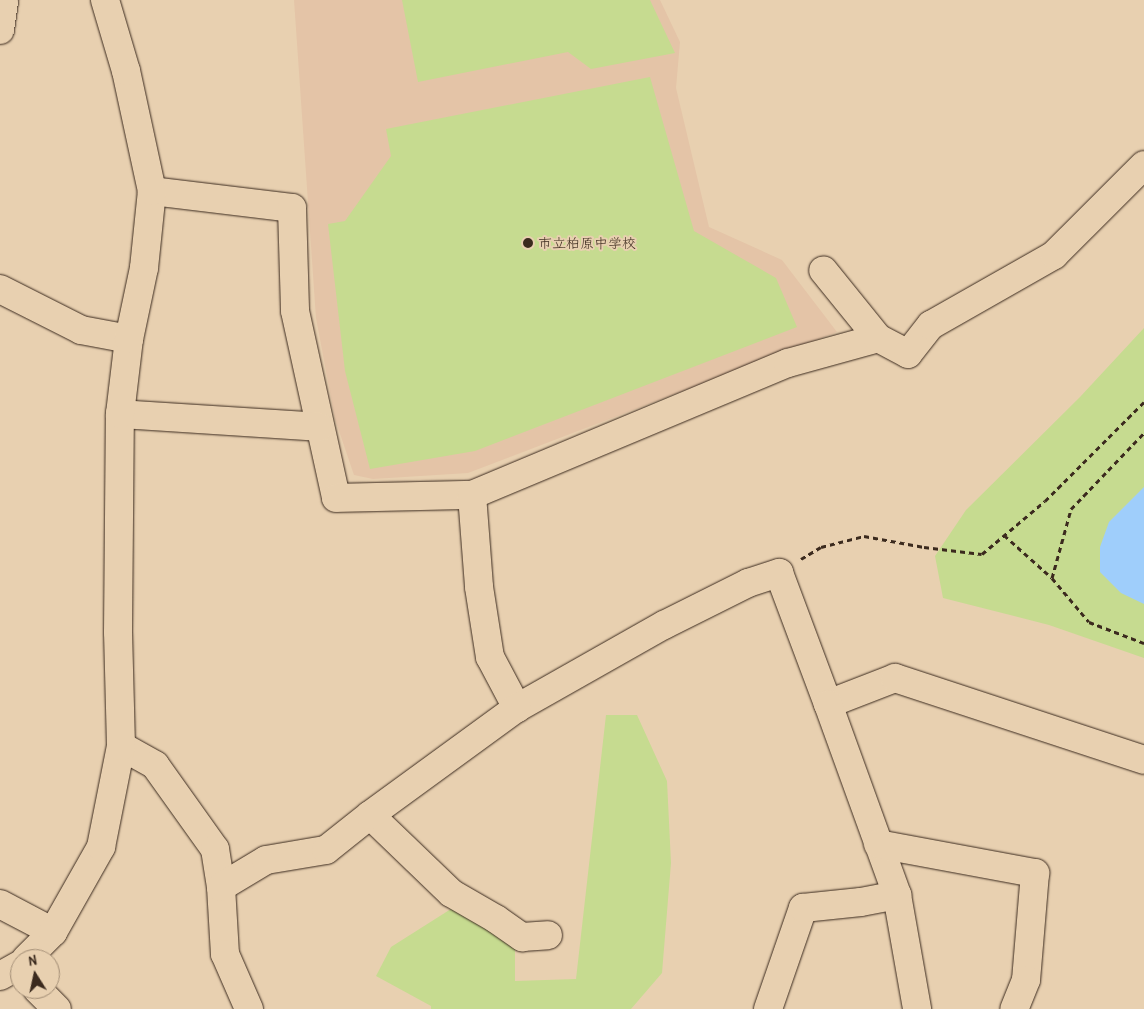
<!DOCTYPE html>
<html>
<head>
<meta charset="utf-8">
<style>
  body { margin:0 }
  #map { position:relative; width:1144px; height:1009px; overflow:hidden; background:#e8d0b0; font-family:"Patrick Hand","Klee One",sans-serif }
  div>[style] { position:absolute }
  .built>* { inset:0; background:#e4c4a7 }
  .green>* { inset:0; background:#c6db90 }
  .water>* { inset:0; background:#9fcefb }
  .path>* { height:3px; margin-top:-1.5px; transform-origin:0; background:repeating-linear-gradient(90deg,#3b2a1e 0 5px,transparent 0 9px) }
  .roads { filter:drop-shadow(0 0 1px #3b2a1e) drop-shadow(0 0 1px #3b2a1e) }
  .street>* { height:28px; margin:-14px; padding:0 14px; transform-origin:14px; border-radius:14px; background:#e8d0b0 }
  .secondary>* { height:28px; margin:-14px; padding:0 14px; transform-origin:14px; border-radius:14px; background:#e8d0b0 }
  .dots>* { width:14px; height:14px; translate:-50% -50%; box-sizing:border-box; border:2px solid #e8d0b0; border-radius:50% }
  span { translate:-50% -50%; white-space:nowrap; text-align:center; line-height:1.15; -webkit-text-stroke:4px #e8d0b0; paint-order:stroke }
  .poi-label { font-size:14px; color:#3b2a1e }
  .left { translate:0 -50%; text-align:left }
  .north { position:absolute; left:10px; top:949px; width:50px; height:50px; box-sizing:border-box; background:#e8d0b0; border:1px solid #a38e76; border-radius:50%; rotate:350deg; font-size:14px; font-weight:700; line-height:20px; text-align:center; color:#3b2a1e }
  .north::after { content:''; display:block; margin:auto; width:18px; height:22px; background:#3b2a1e; clip-path:polygon(50% 0,100% 100%,50% 72%,0 100%) }
</style>
</head>
<body>
<div id="map">
  <div class="built">
    <i style="clip-path:polygon(294px 0,660px 0,680px 42px,676px 88px,709px 227px,782px 260px,837px 332px,468px 473px,373px 479px,354px 475px,335px 419px,316px 318px)"></i>
  </div>
  <div class="green">
    <i style="clip-path:polygon(402px 0,650px 0,675px 53px,591px 69px,568px 52px,418px 82px)"></i>
    <i style="clip-path:polygon(650px 77px,694px 231px,776px 278px,797px 327px,475px 451px,370px 469px,345px 371px,328px 224px,345px 221px,391px 156px,386px 129px)"></i>
    <i style="clip-path:polygon(1144px 328px,1144px 658px,1049px 625px,943px 598px,935px 556px,966px 510px,1080px 397px)"></i>
    <i style="clip-path:polygon(606px 715px,637px 715px,667px 781px,671px 863px,662px 973px,631px 1009px,431px 1009px,431px 1006px,376px 976px,391px 947px,462px 902px,515px 937px,515px 981px,576px 979px)"></i>
  </div>
  <div class="water">
    <i style="clip-path:polygon(1144px 487px,1144px 604px,1121px 593px,1100px 572px,1100px 547px,1109px 522px)"></i>
  </div>
  <div class="path">
    <i style="left:1004px;top:535px;width:64px;rotate:41.9deg"></i>
    <i style="left:1052px;top:578px;width:57px;rotate:49.9deg"></i>
    <i style="left:1089px;top:622px;width:59px;rotate:20.9deg"></i>
    <i style="left:801px;top:559px;width:23px;rotate:-31deg"></i>
    <i style="left:821px;top:547px;width:44px;rotate:-14.3deg"></i>
    <i style="left:864px;top:536px;width:61px;rotate:10.4deg"></i>
    <i style="left:924px;top:547px;width:58px;rotate:6.9deg"></i>
    <i style="left:982px;top:554px;width:82px;rotate:-40.1deg"></i>
    <i style="left:1045px;top:501px;width:140px;rotate:-45deg"></i>
    <i style="left:1052px;top:578px;width:72px;rotate:-74.6deg"></i>
    <i style="left:1071px;top:509px;width:105px;rotate:-46.2deg"></i>
  </div>
  <div class="roads">
    <div class="street">
      <i style="left:0;top:30px;width:30px;rotate:-82deg"></i>
      <i style="left:152px;top:191px;width:141px;rotate:6.9deg"></i>
      <i style="left:292px;top:208px;width:103px;rotate:88.3deg"></i>
      <i style="left:295px;top:311px;width:191px;rotate:77.6deg"></i>
      <i style="left:336px;top:498px;width:136px;rotate:-1.3deg"></i>
      <i style="left:472px;top:495px;width:342px;rotate:-22.7deg"></i>
      <i style="left:788px;top:363px;width:93px;rotate:-15.5deg"></i>
      <i style="left:878px;top:338px;width:87px;rotate:-129deg"></i>
      <i style="left:0;top:289px;width:91px;rotate:26.8deg"></i>
      <i style="left:81px;top:330px;width:49px;rotate:10.6deg"></i>
      <i style="left:878px;top:338px;width:34px;rotate:28deg"></i>
      <i style="left:908px;top:354px;width:37px;rotate:-52deg"></i>
      <i style="left:931px;top:325px;width:142px;rotate:-29.6deg"></i>
      <i style="left:1054px;top:255px;width:127px;rotate:-45deg"></i>
      <i style="left:120px;top:414px;width:200px;rotate:3.7deg"></i>
      <i style="left:472px;top:495px;width:92px;rotate:85.6deg"></i>
      <i style="left:479px;top:587px;width:71px;rotate:81.1deg"></i>
      <i style="left:490px;top:657px;width:58px;rotate:62.1deg"></i>
      <i style="left:517px;top:708px;width:169px;rotate:-29.5deg"></i>
      <i style="left:664px;top:625px;width:94px;rotate:-26.6deg"></i>
      <i style="left:748px;top:583px;width:33px;rotate:-18deg"></i>
      <i style="left:779px;top:573px;width:140px;rotate:69.5deg"></i>
      <i style="left:828px;top:704px;width:72px;rotate:-21.2deg"></i>
      <i style="left:895px;top:678px;width:262px;rotate:18.2deg"></i>
      <i style="left:828px;top:704px;width:203px;rotate:70.1deg"></i>
      <i style="left:897px;top:895px;width:116px;rotate:80deg"></i>
      <i style="left:121px;top:746px;width:39px;rotate:29deg"></i>
      <i style="left:155px;top:765px;width:103px;rotate:54.5deg"></i>
      <i style="left:215px;top:849px;width:38px;rotate:81deg"></i>
      <i style="left:221px;top:887px;width:67px;rotate:86.6deg"></i>
      <i style="left:225px;top:954px;width:60px;rotate:66.4deg"></i>
      <i style="left:370px;top:815px;width:112px;rotate:43.9deg"></i>
      <i style="left:451px;top:893px;width:52px;rotate:30deg"></i>
      <i style="left:496px;top:919px;width:32px;rotate:35deg"></i>
      <i style="left:522px;top:937px;width:26px;rotate:-4deg"></i>
      <i style="left:878px;top:844px;width:160px;rotate:10.5deg"></i>
      <i style="left:1035px;top:873px;width:107px;rotate:94.8deg"></i>
      <i style="left:1026px;top:980px;width:31px;rotate:112deg"></i>
      <i style="left:221px;top:887px;width:52px;rotate:-31deg"></i>
      <i style="left:266px;top:860px;width:61px;rotate:-9.5deg"></i>
      <i style="left:326px;top:850px;width:56px;rotate:-38.5deg"></i>
      <i style="left:370px;top:815px;width:182px;rotate:-36.1deg"></i>
      <i style="left:0;top:904px;width:60px;rotate:27.8deg"></i>
      <i style="left:768px;top:1009px;width:107px;rotate:-70.9deg"></i>
      <i style="left:803px;top:908px;width:58px;rotate:-5.9deg"></i>
      <i style="left:861px;top:902px;width:37px;rotate:-11deg"></i>
    </div>
    <div class="secondary">
      <i style="left:26px;top:959px;width:38px;rotate:-45deg"></i>
      <i style="left:53px;top:932px;width:98px;rotate:-60.5deg"></i>
      <i style="left:101px;top:847px;width:103px;rotate:-78.8deg"></i>
      <i style="left:121px;top:746px;width:114px;rotate:-91.5deg"></i>
      <i style="left:118px;top:632px;width:218px;rotate:-89.5deg"></i>
      <i style="left:120px;top:414px;width:76px;rotate:-83.2deg"></i>
      <i style="left:129px;top:339px;width:73px;rotate:-78.1deg"></i>
      <i style="left:144px;top:268px;width:77px;rotate:-84.1deg"></i>
      <i style="left:152px;top:191px;width:123px;rotate:-102.2deg"></i>
      <i style="left:126px;top:71px;width:74px;rotate:-106.5deg"></i>
      <i style="left:0;top:976px;width:23px;rotate:-29deg"></i>
      <i style="left:37px;top:989px;width:28px;rotate:45deg"></i>
    </div>
  </div>
  <div class="dots">
    <i style="left:528px;top:243px;background:#3b2a1e"></i>
  </div>
  <div class="poi-label">
    <span class="left" style="left:538px;top:243px">市立柏原中学校</span>
  </div>
  <div class="north">N</div>
</div>
</body>
</html>
